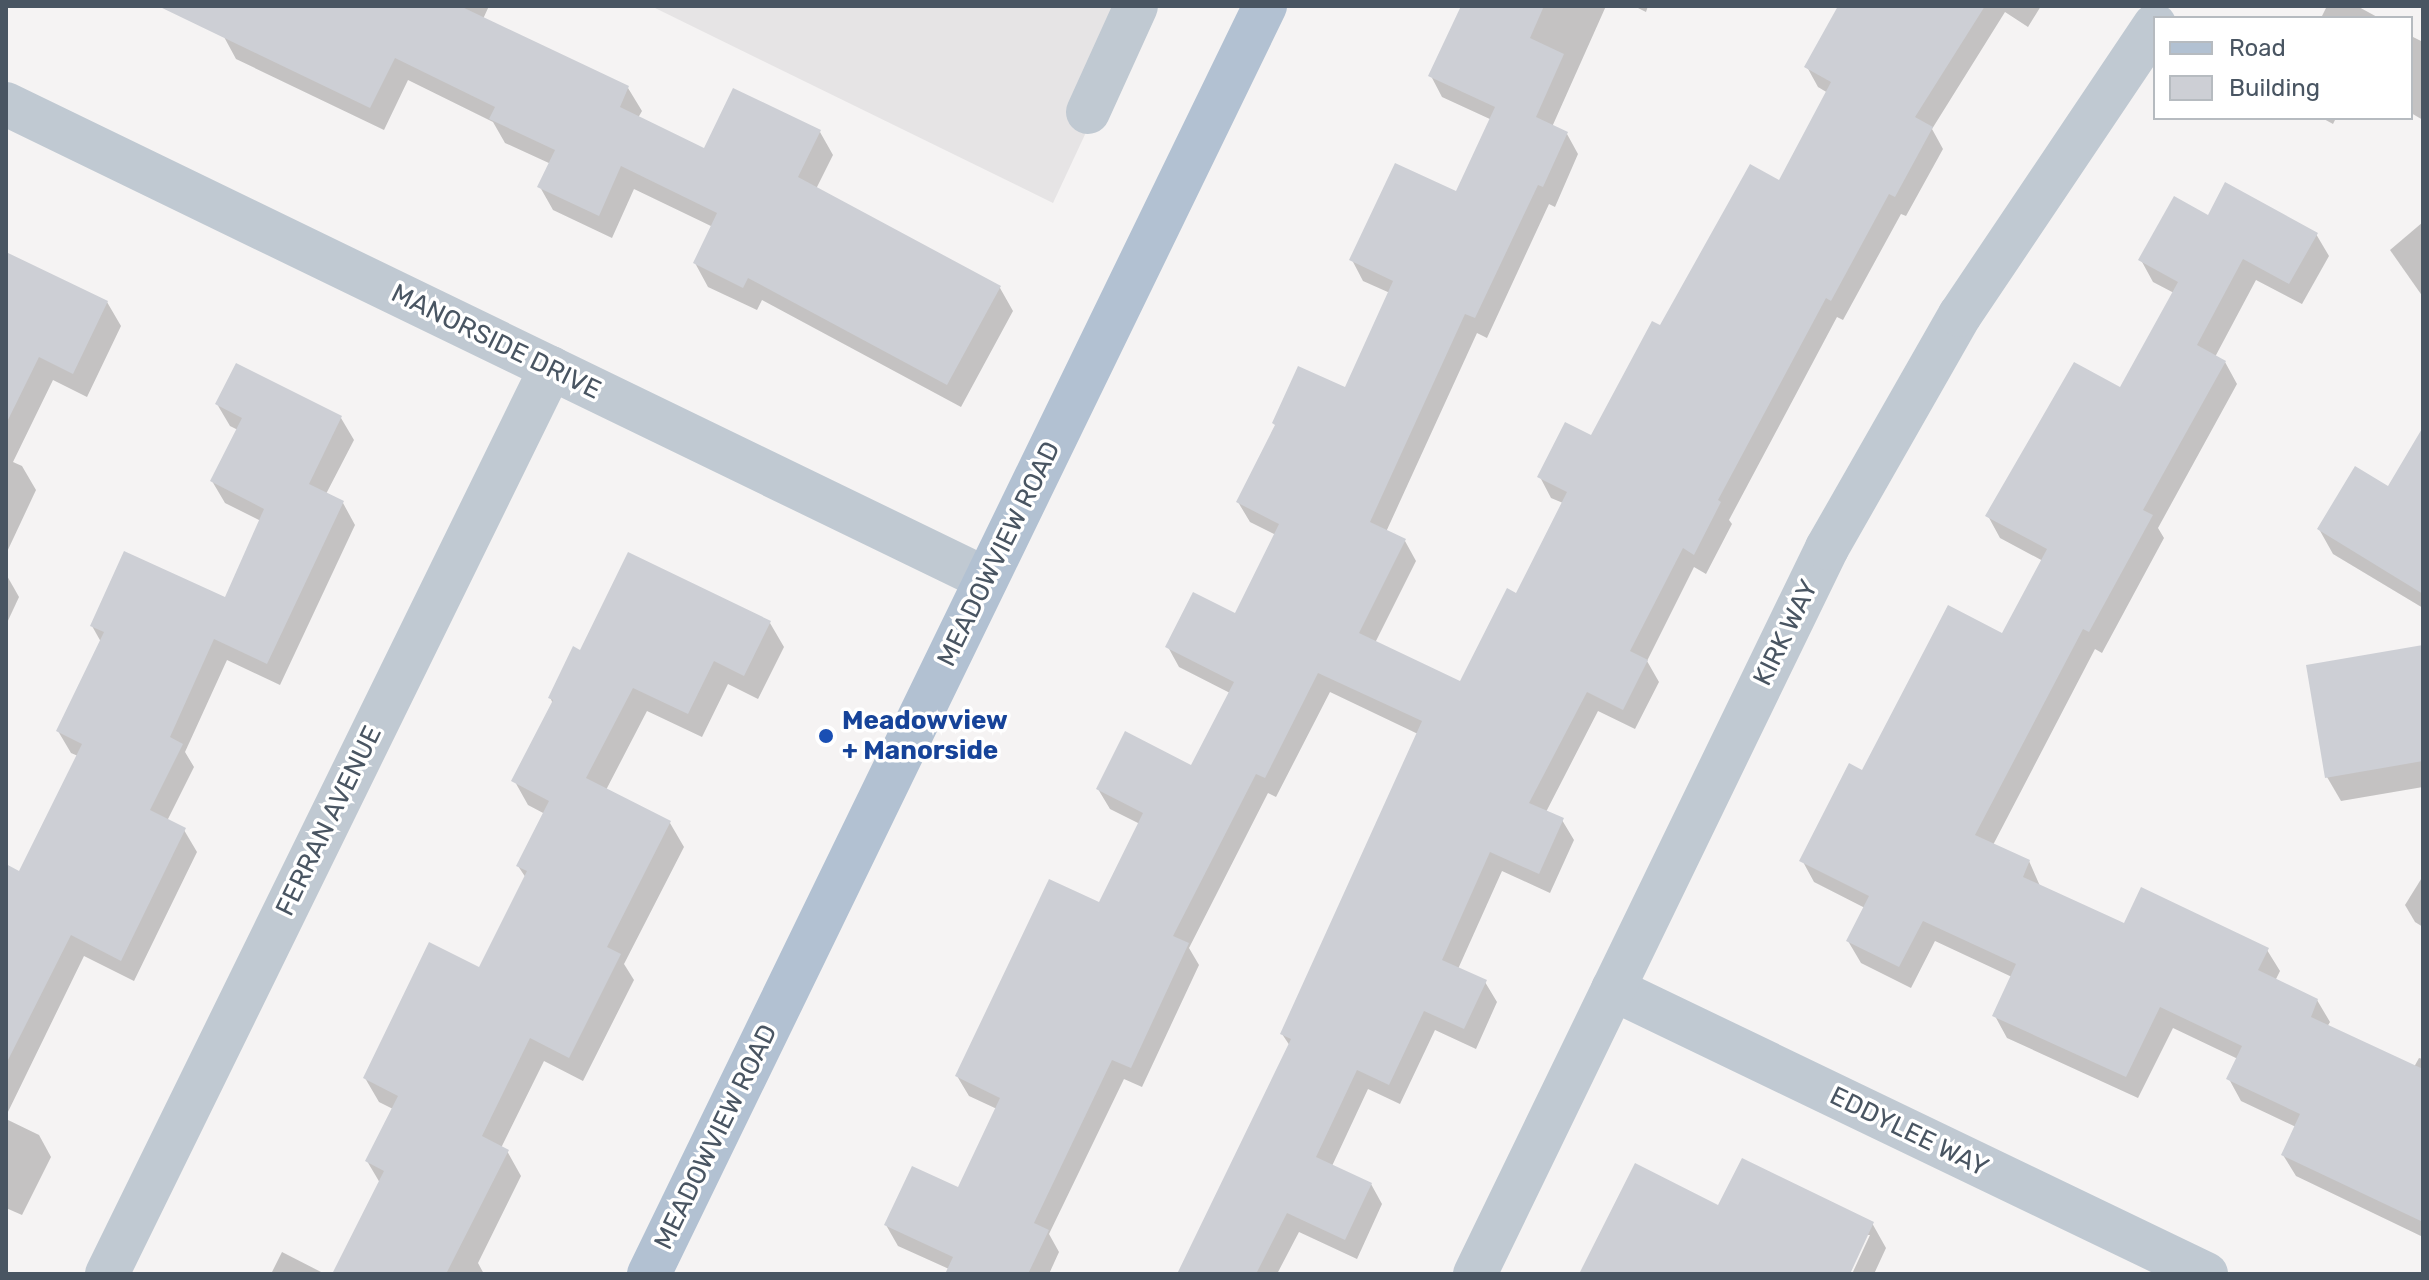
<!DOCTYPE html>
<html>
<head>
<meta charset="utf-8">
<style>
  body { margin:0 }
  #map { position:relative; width:2429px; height:1280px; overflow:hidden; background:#f5f3f3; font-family:Rubik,sans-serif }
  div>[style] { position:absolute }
  .education>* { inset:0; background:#e6e4e5 }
  .shadow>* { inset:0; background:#0003 }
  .building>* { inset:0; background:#cdcfd5 }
  .minor>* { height:44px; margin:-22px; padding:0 22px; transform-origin:22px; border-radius:22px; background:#c0c9d2 }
  .major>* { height:44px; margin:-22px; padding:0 22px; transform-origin:22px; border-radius:22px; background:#b2c1d2 }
  .dots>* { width:22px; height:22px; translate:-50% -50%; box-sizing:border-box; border:4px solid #fff; border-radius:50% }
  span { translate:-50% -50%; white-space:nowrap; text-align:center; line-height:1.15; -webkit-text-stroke:7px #fff; paint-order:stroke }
  .street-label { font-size:26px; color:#495562 }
  .transit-label { font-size:26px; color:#164399; font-weight:700 }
  .left { translate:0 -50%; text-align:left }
  .frame { position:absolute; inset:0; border:8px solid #495562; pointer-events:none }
  .legend { position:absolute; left:2153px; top:16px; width:260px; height:104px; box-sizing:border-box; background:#fff; border:2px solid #b6bbc0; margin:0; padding:10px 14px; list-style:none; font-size:24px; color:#495562 }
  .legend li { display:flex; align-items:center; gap:16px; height:40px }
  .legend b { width:40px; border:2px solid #b6bbc0 }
</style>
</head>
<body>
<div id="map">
  <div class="education">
    <i style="clip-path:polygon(651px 6px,1145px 6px,1053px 203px)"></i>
  </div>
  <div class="shadow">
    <i style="clip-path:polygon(236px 6px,489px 6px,483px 19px,628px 88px,642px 111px,638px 118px,705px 150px,820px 132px,833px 155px,816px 189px,1000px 288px,1013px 311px,961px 407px,762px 300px,757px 310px,708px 287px,695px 263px,713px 227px,634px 189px,612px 238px,553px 210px,540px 187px,551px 164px,505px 143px,493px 122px,408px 80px,384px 130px,236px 59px,223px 35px)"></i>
    <i style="clip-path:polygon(1465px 6px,1606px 6px,1552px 127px,1567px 134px,1578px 154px,1555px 207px,1549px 204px,1487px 338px,1477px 333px,1386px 532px,1405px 541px,1416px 561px,1375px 643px,1461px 683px,1516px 596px,1563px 503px,1551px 498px,1540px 477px,1592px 438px,1661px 328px,1780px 182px,1828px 93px,1818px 87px,1807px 67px,1847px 6px,2041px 6px,2028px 27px,2005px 12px,1932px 129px,1943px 149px,1906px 216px,1901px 214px,1843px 320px,1837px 317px,1729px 520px,1732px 524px,1706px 574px,1694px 567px,1647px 661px,1659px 682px,1635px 729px,1598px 711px,1546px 812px,1562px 820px,1574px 840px,1550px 893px,1502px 871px,1458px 969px,1485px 982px,1497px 1002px,1476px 1049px,1435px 1030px,1400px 1104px,1368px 1089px,1332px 1166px,1371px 1184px,1382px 1204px,1357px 1259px,1299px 1232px,1277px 1274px,1178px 1274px,1290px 1046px,1282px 1034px,1418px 734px,1330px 692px,1276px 797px,1268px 793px,1189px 948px,1199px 965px,1142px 1087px,1124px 1079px,1049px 1234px,1059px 1252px,1049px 1274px,947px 1274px,949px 1269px,898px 1246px,886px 1225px,959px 1190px,997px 1109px,969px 1096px,957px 1076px,1100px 904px,1140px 824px,1110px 809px,1098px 789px,1192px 768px,1230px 693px,1179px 667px,1168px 647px,1236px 616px,1276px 535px,1250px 522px,1238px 502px,1346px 389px,1390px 293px,1363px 281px,1352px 260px,1457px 194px,1492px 120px,1442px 97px,1431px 76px)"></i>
    <i style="clip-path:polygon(1634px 6px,1648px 6px,1646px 12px)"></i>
    <i style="clip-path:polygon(2327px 6px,2357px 6px,2379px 18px,2321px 18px)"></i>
    <i style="clip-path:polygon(2411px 36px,2423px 42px,2423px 120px,2411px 113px)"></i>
    <i style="clip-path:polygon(2322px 118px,2336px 118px,2333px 124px)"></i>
    <i style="clip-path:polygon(2209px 218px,2316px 234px,2329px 256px,2302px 304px,2256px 280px,2215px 357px,2225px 362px,2237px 384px,2158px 528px,2164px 538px,2102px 653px,2095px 649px,1993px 845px,2029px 861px,2040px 886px,2124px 925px,2267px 950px,2280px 971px,2275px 981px,2317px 1000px,2330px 1022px,2327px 1027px,2414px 1067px,2419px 1058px,2423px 1059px,2423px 1237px,2296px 1176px,2283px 1155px,2296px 1127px,2241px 1101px,2229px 1079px,2238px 1059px,2173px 1028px,2138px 1098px,2007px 1038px,1995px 1016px,2012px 977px,1935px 941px,1911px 988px,1861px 963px,1848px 941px,1865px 908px,1814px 882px,1802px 860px,1863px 772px,2003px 635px,2043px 561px,2000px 538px,1988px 516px,2120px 389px,2174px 293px,2153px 282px,2141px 260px)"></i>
    <i style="clip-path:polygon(2423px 222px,2423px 297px,2390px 250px)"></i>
    <i style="clip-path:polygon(6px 254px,107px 302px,121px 326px,87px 397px,53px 380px,13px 462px,22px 466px,36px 490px,6px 554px)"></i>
    <i style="clip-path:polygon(217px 404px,341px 418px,354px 440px,326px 494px,343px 503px,355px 525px,280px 685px,227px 660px,185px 752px,194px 767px,167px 821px,184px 830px,197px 852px,134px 981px,84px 956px,6px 1116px,6px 867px,20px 874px,78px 756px,71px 753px,58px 731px,101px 642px,92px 626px,226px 600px,261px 521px,225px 503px,212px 481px,238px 430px,230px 426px)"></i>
    <i style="clip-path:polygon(2423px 446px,2423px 608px,2333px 554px,2319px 529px,2388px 489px)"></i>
    <i style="clip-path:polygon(6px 574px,19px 597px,6px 625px)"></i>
    <i style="clip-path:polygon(770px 623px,784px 647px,758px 699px,728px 684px,702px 737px,647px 711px,606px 790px,670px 823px,684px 847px,624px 964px,634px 980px,583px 1081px,544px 1061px,501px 1148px,507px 1151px,521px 1176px,478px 1263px,484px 1274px,334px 1274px,380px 1183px,367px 1161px,393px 1109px,379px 1102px,365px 1078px,480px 969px,526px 878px,518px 866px,545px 814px,528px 805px,514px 780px,553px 704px,550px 697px,581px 653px)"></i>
    <i style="clip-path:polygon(2423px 647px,2423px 787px,2341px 801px,2327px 777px)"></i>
    <i style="clip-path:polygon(2423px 876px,2423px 927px,2415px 922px,2405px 905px)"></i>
    <i style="clip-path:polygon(6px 1119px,39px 1135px,51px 1157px,22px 1215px,6px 1208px)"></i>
    <i style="clip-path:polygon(1719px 1208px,1872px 1223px,1886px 1248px,1874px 1274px,1852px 1274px,1870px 1235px,1866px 1235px,1847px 1274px,1583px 1274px)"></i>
    <i style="clip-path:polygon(282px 1252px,325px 1274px,271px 1274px)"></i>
  </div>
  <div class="building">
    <i style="clip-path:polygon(158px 6px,460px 6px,629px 86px,620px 107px,704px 148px,733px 88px,821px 130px,798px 177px,1001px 286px,947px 385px,748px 278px,743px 288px,693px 263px,717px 213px,621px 166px,599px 216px,537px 187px,555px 150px,489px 119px,495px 107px,395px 58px,370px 108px)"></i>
    <i style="clip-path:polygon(1461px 6px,1544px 6px,1530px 38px,1564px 54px,1536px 117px,1568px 132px,1543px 187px,1538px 185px,1475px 318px,1465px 314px,1370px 522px,1406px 539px,1359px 633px,1460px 681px,1507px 588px,1516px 593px,1567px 492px,1537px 477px,1565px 422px,1591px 435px,1652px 321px,1660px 325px,1750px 164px,1779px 180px,1831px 82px,1804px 67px,1838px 6px,1985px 6px,1915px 117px,1933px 127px,1895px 197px,1889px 194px,1831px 301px,1826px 298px,1718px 500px,1721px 502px,1694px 555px,1683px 548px,1630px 651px,1648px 660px,1623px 710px,1587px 692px,1529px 803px,1564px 818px,1539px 874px,1490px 852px,1442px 960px,1487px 980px,1464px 1029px,1424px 1011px,1389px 1085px,1357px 1070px,1316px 1157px,1372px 1183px,1345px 1240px,1287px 1213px,1256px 1274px,1177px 1274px,1291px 1039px,1280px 1034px,1422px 721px,1318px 673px,1265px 778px,1256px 774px,1173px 936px,1189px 943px,1131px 1068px,1112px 1060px,1034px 1223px,1049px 1230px,1028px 1274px,945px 1274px,953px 1257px,884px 1225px,912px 1166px,958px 1187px,1000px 1098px,955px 1076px,1049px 879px,1099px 902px,1143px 813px,1096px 789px,1125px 731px,1191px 765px,1234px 682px,1165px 647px,1193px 592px,1235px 613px,1279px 524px,1236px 502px,1275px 425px,1272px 423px,1298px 366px,1345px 387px,1393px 281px,1349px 260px,1395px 163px,1456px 191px,1495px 107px,1428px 76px)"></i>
    <i style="clip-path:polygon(2225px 182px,2318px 233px,2289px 284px,2243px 259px,2197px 345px,2226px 361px,2143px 510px,2153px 515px,2089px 632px,2083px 629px,1975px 835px,2030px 860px,2023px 877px,2124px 923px,2141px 887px,2269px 948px,2258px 970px,2318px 999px,2311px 1017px,2423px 1069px,2423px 1222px,2281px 1155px,2300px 1114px,2226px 1079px,2242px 1046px,2160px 1007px,2126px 1077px,1992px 1016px,2016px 964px,1923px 921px,1899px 967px,1846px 941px,1869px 896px,1799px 861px,1849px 763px,1862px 770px,1948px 605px,2002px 633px,2047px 549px,1985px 516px,2074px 362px,2120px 387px,2178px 282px,2138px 260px,2174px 196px,2208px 215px)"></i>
    <i style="clip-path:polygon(6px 252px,108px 301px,73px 374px,39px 357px,6px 424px)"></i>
    <i style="clip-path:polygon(236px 363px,342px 416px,309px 484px,344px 501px,267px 664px,214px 639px,170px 737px,183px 744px,150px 810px,186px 828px,121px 961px,71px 935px,6px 1064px,6px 864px,19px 871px,82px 744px,56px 731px,104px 632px,90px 626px,124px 551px,225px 597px,264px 509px,210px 481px,242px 418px,215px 404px)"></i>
    <i style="clip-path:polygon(2423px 427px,2423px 594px,2317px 529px,2355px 466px,2388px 486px)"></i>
    <i style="clip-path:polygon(628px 552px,771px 621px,744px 676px,714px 661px,688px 714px,633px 688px,586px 778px,671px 821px,607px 947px,621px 954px,569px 1058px,530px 1038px,482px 1136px,509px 1150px,446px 1274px,332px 1274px,384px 1171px,365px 1161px,398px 1096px,363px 1078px,429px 942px,479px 967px,527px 871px,516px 866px,549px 801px,511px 781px,553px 700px,548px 698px,573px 646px,580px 650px)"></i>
    <i style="clip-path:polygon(2423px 645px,2423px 761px,2325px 778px,2306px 665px)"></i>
    <i style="clip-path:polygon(1742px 1158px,1874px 1222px,1850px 1274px,1579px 1274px,1635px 1163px,1718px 1205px)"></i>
  </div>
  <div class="minor">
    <i style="left:6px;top:104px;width:1089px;rotate:25.86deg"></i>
    <i style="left:1088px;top:112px;width:116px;rotate:-65.6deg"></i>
    <i style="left:1613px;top:989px;width:658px;rotate:25.67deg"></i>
    <i style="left:107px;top:1274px;width:1009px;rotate:-63.89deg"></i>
    <i style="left:1475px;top:1274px;width:807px;rotate:-64.13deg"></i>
    <i style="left:1827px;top:548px;width:268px;rotate:-60.3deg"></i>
    <i style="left:1960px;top:315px;width:349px;rotate:-56.1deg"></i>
  </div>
  <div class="major">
    <i style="left:649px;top:1274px;width:1410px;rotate:-64.09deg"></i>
  </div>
  <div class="dots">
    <i style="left:826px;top:736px;background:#1a4fb4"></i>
  </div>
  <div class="street-label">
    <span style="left:496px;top:342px;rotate:26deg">MANORSIDE DRIVE</span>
    <span style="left:999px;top:554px;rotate:-64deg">MEADOWVIEW ROAD</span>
    <span style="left:1786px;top:633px;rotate:-64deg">KIRK WAY</span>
    <span style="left:329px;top:821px;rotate:-64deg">FERRAN AVENUE</span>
    <span style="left:1909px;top:1132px;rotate:26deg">EDDYLEE WAY</span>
    <span style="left:716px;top:1137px;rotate:-64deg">MEADOWVIEW ROAD</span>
  </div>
  <div class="transit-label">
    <span class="left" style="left:842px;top:736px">Meadowview<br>+ Manorside</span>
  </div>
  <div class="frame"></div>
  <ul class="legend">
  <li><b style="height:10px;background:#b2c1d2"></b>Road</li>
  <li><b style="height:22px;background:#cdcfd5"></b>Building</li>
  </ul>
</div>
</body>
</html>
